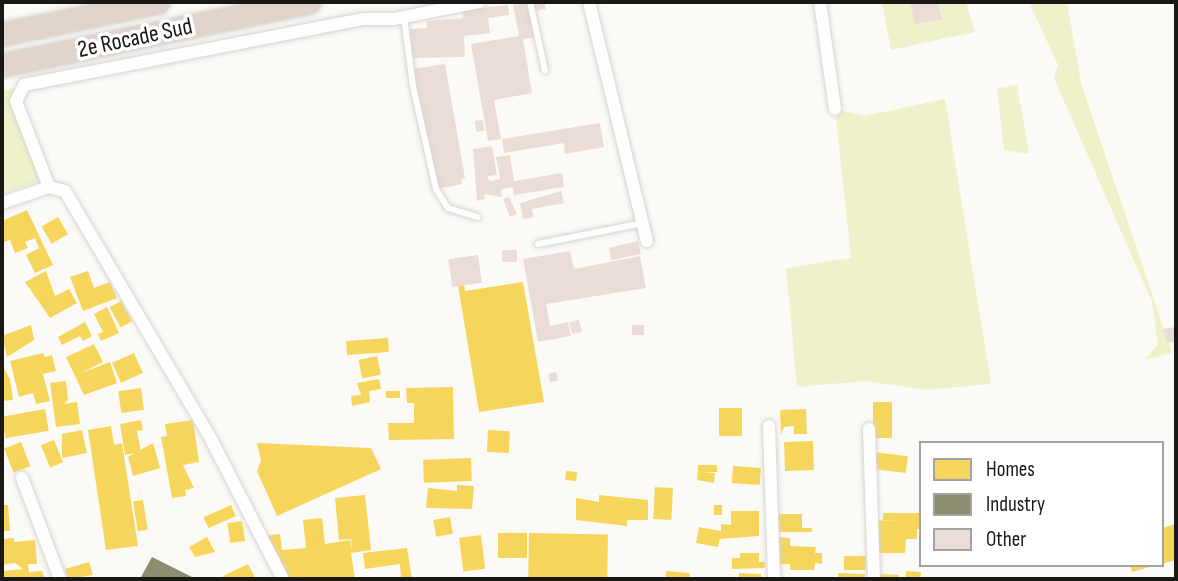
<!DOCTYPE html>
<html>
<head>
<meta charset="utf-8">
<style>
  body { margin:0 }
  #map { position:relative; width:1178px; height:581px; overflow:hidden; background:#fcfaf6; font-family:"Sofia Sans Condensed",sans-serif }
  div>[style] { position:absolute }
  .green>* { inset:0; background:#eff1ca }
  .homes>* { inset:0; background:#f6d55c; transform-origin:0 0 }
  .industry>* { inset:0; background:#8c8c6e }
  .building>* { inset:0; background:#eaddd7; transform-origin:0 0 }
  .roads { filter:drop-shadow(0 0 2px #d6d4d0) drop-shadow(0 0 2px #d6d4d0) }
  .lane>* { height:6px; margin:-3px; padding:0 3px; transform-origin:3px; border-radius:3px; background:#fffefe }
  .street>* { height:12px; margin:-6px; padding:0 6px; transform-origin:6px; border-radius:6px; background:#fffefe }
  .highway>* { height:23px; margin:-11.5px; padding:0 11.5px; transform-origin:11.5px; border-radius:11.5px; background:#e0d4cc }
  span { translate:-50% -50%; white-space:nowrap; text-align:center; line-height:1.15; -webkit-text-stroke:7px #fff; paint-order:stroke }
  .street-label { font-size:24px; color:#1a1814 }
  .frame { position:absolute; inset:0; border:4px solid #1a1814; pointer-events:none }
  .legend { position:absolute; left:919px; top:441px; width:245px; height:126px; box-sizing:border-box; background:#fff; border:2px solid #a3a3a1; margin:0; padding:9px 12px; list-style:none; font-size:21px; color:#1a1814 }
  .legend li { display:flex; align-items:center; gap:14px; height:35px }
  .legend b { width:35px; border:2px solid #a3a3a1 }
</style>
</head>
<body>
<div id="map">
  <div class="green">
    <i style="clip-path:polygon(882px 2px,966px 2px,975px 32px,891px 50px)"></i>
    <i style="clip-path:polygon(1029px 2px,1067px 2px,1081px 83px,1172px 353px,1144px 360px,1158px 344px,1152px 302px,1054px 78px,1058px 65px)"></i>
    <i style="clip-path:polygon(1017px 85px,1029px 154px,1004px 150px,997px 88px)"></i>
    <i style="clip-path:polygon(16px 88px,11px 103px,41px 180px,2px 194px,2px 91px)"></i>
    <i style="clip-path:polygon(945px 99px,991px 384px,926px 390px,866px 381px,797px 387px,786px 268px,851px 258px,835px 109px,864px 116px)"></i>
  </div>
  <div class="homes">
    <i style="clip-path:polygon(27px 210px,53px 265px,35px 273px,26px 255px,39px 248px,35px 238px,25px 242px,28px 248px,15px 253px,10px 240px,4px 242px,2px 237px,2px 221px)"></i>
    <i style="left:58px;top:217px;width:20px;height:19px;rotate:60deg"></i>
    <i style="clip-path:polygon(46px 271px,55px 296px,69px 289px,77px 303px,50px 318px,25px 282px)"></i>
    <i style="clip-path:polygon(88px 271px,94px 288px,110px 282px,117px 298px,83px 311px,70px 277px)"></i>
    <i style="clip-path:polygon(523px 282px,544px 402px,479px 412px,458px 285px,464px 284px,465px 291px)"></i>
    <i style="left:121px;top:301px;width:23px;height:13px;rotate:61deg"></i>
    <i style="clip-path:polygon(107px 307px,119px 333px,101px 341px,98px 334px,103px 332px,94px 314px)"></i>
    <i style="clip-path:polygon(85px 322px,92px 336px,83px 341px,80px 336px,62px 345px,58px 337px)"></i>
    <i style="clip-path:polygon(31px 325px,34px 340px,7px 357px,2px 336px)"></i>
    <i style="left:388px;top:338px;width:14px;height:42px;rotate:86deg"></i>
    <i style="clip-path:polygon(94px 344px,103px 362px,81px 373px,110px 362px,117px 383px,84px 395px,66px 357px)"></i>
    <i style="clip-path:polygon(43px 353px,45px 357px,52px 355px,56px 371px,43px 374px,50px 401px,36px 404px,33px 393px,19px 397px,10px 361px)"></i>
    <i style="left:134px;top:353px;width:22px;height:24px;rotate:66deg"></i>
    <i style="left:377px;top:356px;width:19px;height:19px;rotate:78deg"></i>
    <i style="clip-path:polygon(2px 365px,10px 379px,13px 400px,2px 401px)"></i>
    <i style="clip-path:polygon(379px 379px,381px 389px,369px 391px,370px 402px,352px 406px,351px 396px,361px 395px,357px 383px)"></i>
    <i style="clip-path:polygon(66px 381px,68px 400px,64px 404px,77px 402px,80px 424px,56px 427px,50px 383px)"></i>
    <i style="clip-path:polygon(453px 387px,454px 439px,389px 440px,388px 423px,414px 423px,414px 403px,407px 403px,406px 388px)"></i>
    <i style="left:141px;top:388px;width:22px;height:23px;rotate:82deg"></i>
    <i style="left:400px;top:391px;width:7px;height:14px;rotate:90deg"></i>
    <i style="left:873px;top:402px;width:19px;height:36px"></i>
    <i style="left:719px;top:408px;width:23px;height:28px"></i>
    <i style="left:45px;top:409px;width:22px;height:44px;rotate:80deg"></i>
    <i style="clip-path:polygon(806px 409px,807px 434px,794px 434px,794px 426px,784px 427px,781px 435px,780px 410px)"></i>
    <i style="clip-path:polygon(141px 420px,143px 430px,137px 431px,141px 452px,125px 455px,120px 424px)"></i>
    <i style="clip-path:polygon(193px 420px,199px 462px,183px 465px,194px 488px,185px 490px,186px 496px,172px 498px,161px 437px,167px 436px,165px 424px)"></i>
    <i style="clip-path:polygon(111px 426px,114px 445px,122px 443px,138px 546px,106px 550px,88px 430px)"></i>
    <i style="clip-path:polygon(82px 430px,87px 453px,62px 458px,62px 434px)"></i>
    <i style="left:488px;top:430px;width:22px;height:22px;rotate:3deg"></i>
    <i style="left:54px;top:440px;width:24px;height:14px;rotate:68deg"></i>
    <i style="left:813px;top:441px;width:29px;height:29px;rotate:88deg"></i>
    <i style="left:21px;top:442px;width:26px;height:18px;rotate:69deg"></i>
    <i style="clip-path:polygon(153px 443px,160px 468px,133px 476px,128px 457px)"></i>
    <i style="clip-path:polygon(257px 443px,371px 448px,381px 469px,277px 516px,257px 471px,261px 460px)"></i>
    <i style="left:874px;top:452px;width:34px;height:17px;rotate:7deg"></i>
    <i style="left:471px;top:458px;width:23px;height:48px;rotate:88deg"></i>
    <i style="clip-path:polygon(698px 465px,717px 465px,717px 472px,702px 472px,715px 473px,714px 483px,697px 480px)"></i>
    <i style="left:733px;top:466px;width:28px;height:17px;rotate:4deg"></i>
    <i style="left:566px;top:471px;width:11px;height:9px;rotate:5deg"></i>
    <i style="clip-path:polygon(457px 485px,474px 486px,472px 509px,426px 508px,428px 488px,457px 491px)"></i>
    <i style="left:655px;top:487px;width:18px;height:32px;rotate:3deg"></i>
    <i style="clip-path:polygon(365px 495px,371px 550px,351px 553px,355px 579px,282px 579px,279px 556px,268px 558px,265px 536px,280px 534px,282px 550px,306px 548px,303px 520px,322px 518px,325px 544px,350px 540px,352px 549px,351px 539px,339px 540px,335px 498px)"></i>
    <i style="clip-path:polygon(599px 495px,648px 500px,648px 520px,627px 520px,627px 526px,576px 520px,576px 498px,599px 502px)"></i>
    <i style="left:143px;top:500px;width:30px;height:10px;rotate:81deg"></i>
    <i style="clip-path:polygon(2px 505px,8px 505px,10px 531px,2px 531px)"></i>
    <i style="left:231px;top:505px;width:12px;height:30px;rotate:66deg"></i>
    <i style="left:714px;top:505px;width:8px;height:10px"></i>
    <i style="clip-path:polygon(731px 511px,759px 511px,759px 536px,720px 539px,718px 547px,696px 543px,699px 527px,721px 531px,721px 524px,731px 525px)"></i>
    <i style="clip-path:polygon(883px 513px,921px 513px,921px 529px,917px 529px,917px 539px,906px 539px,905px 553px,874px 553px,874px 520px,902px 521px,883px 520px)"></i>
    <i style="clip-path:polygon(777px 514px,802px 514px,802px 528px,812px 528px,812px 532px,777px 532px)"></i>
    <i style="left:450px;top:517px;width:17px;height:17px;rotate:80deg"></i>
    <i style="left:242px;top:521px;width:20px;height:15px;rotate:81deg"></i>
    <i style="clip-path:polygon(1176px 524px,1176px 560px,1162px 564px,1162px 528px)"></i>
    <i style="left:498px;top:533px;width:29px;height:25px"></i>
    <i style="left:529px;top:533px;width:79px;height:46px;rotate:1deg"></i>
    <i style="left:481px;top:535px;width:34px;height:22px;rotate:83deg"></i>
    <i style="clip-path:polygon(207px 537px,215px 552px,195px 557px,189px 547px)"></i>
    <i style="clip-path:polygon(778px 537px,790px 538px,790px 546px,816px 547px,815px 553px,822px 553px,822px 564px,815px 563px,814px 570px,790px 570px,790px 564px,778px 564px)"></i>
    <i style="clip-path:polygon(14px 538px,14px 542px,35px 540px,37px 564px,28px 564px,29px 572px,42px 571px,45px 579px,2px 579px,2px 571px,23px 569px,15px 563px,2px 565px,2px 539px)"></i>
    <i style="clip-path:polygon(407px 548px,412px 579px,401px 579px,400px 564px,365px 569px,363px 553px)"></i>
    <i style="clip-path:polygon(740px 553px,759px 553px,759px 562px,765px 562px,765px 568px,732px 569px,732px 558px,740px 558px)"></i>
    <i style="left:844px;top:556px;width:22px;height:14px"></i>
    <i style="clip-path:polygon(89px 562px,93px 575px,68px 579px,65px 569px)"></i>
    <i style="clip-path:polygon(248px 564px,256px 579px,224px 579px,223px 576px)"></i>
    <i style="clip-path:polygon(1130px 565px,1153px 565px,1153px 566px,1132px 572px)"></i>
    <i style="clip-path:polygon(666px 571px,690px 573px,690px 579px,666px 579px)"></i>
    <i style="clip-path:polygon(906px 571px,921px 572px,920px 579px,905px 579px)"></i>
    <i style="clip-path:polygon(739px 573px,761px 574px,761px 579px,739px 579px)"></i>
    <i style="clip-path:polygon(838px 573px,865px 574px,865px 579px,838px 579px)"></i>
    <i style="clip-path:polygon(879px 574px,899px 575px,899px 579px,879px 579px)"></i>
  </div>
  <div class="industry">
    <i style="clip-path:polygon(152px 557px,196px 579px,140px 579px)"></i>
  </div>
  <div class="building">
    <i style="clip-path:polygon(529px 2px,536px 37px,523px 39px,532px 93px,494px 100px,501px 139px,488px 141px,471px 44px,519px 36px,513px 5px)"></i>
    <i style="clip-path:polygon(533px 2px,544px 2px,546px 9px,535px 11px)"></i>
    <i style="clip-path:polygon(910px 2px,938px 2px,942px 19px,915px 24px)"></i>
    <i style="clip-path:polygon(508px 5px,509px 15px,488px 18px,490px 33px,464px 36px,465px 57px,412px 58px,410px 29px,427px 28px,427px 21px,463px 18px,462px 10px)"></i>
    <i style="clip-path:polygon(445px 64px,465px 178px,461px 179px,462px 184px,437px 189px,412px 69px)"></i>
    <i style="left:483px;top:120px;width:11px;height:8px;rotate:85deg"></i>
    <i style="clip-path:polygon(600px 123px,604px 147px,565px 154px,564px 143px,504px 153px,502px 139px)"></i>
    <i style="clip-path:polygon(492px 146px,497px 175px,488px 176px,489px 181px,500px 179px,496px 157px,510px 155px,514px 181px,562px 173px,564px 187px,514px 195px,513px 187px,501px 189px,502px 197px,484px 194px,485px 199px,477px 201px,473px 149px)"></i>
    <i style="clip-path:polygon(561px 191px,564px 203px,532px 209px,534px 217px,523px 219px,520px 203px)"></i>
    <i style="clip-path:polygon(509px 197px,517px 214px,510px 217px,503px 199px)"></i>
    <i style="left:638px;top:241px;width:13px;height:30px;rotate:77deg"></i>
    <i style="left:502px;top:250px;width:15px;height:12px"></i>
    <i style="clip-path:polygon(570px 251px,574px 269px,640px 256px,646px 288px,546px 304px,550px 326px,568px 322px,571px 336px,538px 342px,523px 259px)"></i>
    <i style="left:478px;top:255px;width:28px;height:30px;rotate:82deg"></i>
    <i style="left:579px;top:320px;width:12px;height:10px;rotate:76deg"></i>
    <i style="left:632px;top:325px;width:12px;height:10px"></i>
    <i style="clip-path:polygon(1175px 327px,1176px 341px,1167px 343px,1163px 329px)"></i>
    <i style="left:556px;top:372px;width:9px;height:8px;rotate:77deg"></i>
  </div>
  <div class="roads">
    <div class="lane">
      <i style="left:530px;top:2px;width:70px;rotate:77.6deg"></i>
      <i style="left:404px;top:17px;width:70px;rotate:82.6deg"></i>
      <i style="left:413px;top:86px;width:106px;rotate:77.4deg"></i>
      <i style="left:436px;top:189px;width:22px;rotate:58deg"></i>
      <i style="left:448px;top:208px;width:31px;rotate:17deg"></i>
      <i style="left:538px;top:244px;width:107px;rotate:-11.3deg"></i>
    </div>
    <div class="street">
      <i style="left:589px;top:2px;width:246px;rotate:76.4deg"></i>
      <i style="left:820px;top:2px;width:108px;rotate:82deg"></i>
      <i style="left:49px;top:187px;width:92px;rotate:-111deg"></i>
      <i style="left:16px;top:101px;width:18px;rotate:-63deg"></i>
      <i style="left:24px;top:85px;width:346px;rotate:-11deg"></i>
      <i style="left:364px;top:19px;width:30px"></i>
      <i style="left:394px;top:19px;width:87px;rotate:-11.3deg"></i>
      <i style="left:2px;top:203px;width:50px;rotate:-18.8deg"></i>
      <i style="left:49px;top:187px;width:16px;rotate:14deg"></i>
      <i style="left:65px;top:191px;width:290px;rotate:59.5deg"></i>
      <i style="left:212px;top:441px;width:155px;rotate:62.8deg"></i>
      <i style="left:769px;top:426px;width:153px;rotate:88.1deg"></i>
      <i style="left:869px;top:429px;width:150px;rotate:88.1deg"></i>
      <i style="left:22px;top:478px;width:108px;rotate:69.4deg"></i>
    </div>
    <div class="highway">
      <i style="left:2px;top:34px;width:159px;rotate:-11.6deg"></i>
      <i style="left:2px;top:65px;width:313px;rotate:-11.6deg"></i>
    </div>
  </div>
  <div class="street-label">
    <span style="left:135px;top:38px;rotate:-12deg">2e Rocade Sud</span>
  </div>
  <div class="frame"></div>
  <ul class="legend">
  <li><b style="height:19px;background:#f6d55c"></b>Homes</li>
  <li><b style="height:19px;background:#8c8c6e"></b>Industry</li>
  <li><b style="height:19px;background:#eaddd7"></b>Other</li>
  </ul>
</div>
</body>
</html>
